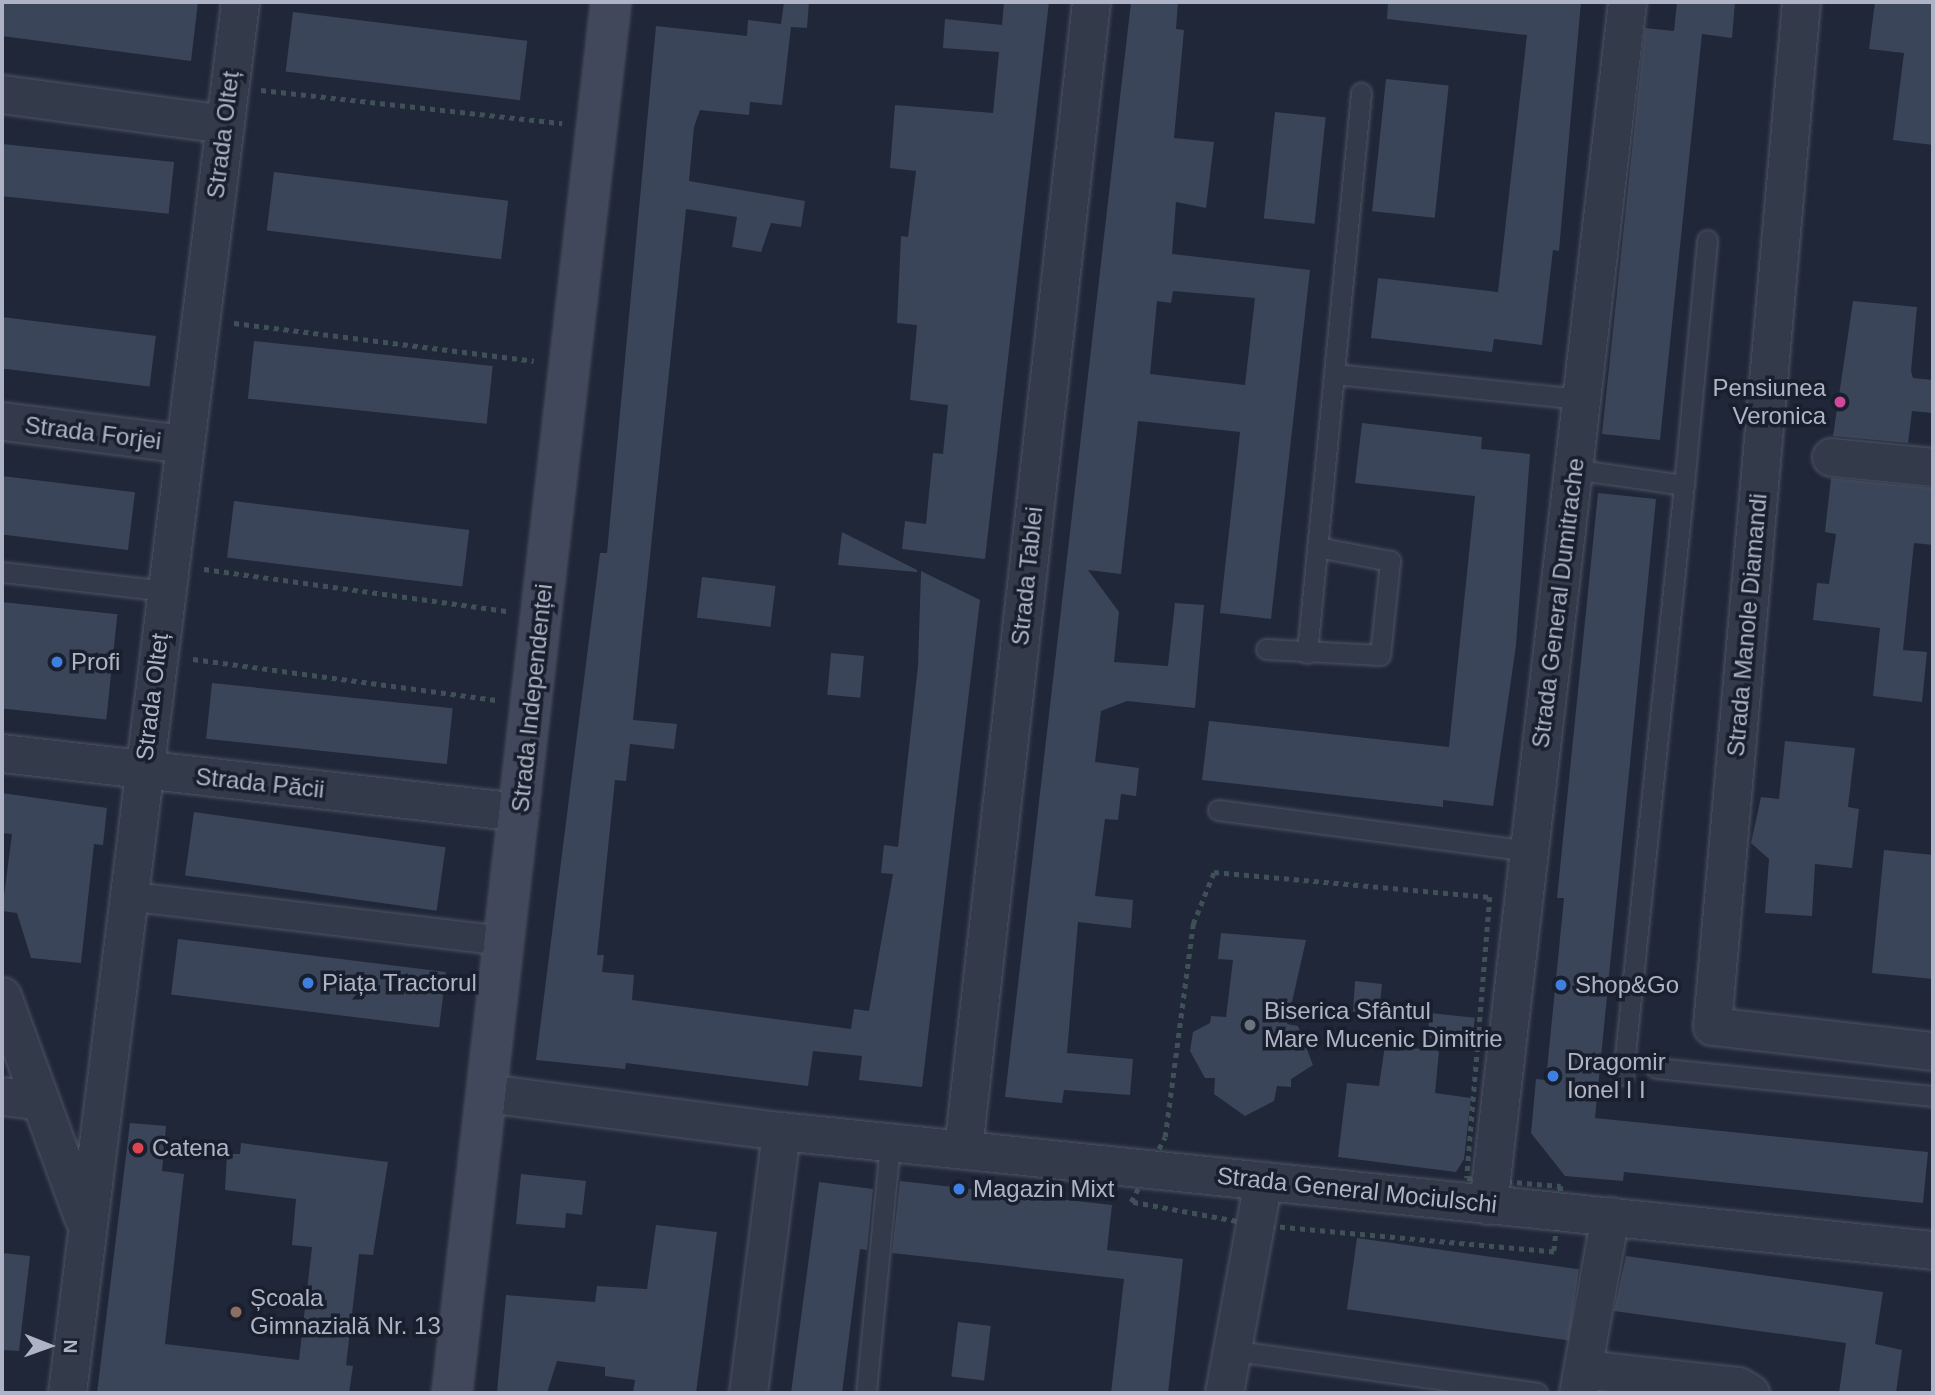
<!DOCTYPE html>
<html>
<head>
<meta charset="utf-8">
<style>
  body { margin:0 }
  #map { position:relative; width:1935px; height:1395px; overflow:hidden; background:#202738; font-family:Arial,sans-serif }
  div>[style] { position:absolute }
  .building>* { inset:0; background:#3b4559; transform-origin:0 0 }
  .path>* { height:4.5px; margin-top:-2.25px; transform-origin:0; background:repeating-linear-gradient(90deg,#3f5157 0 5px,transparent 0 10px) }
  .roads { filter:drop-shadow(0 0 2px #4e5464) drop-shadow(0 0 2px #4e5464) }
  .service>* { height:19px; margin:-9.5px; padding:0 9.5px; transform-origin:9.5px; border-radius:9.5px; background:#333a49 }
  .pedestrian>* { height:28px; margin:-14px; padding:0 14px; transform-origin:14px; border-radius:14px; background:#333a49 }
  .minor>* { height:37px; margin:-18.5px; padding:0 18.5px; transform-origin:18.5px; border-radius:18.5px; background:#333a49 }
  .secondary>* { height:38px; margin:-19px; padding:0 19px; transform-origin:19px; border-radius:19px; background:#41485c }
  .dots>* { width:19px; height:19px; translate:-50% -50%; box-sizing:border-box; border:4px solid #191f2d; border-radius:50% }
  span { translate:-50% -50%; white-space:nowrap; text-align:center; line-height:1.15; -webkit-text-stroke:7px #191f2d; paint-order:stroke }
  .street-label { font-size:24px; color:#aeb4c6 }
  .poi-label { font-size:24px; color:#aeb4c6 }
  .right { translate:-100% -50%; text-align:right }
  .left { translate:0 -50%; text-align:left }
  .frame { position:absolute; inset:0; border:4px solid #aeb4c6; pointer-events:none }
  .north { position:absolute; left:14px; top:1311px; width:70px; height:70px; -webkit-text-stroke:5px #191f2d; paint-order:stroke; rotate:91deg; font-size:19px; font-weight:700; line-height:28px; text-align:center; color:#aeb4c6 }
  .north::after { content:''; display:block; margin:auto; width:24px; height:32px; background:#aeb4c6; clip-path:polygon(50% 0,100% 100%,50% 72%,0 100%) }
</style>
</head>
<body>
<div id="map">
  <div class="building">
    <i style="clip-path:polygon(2px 2px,198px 2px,191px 61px,2px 36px)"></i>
    <i style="clip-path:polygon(784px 2px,809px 2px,807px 28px,791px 27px,782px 105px,750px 102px,749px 115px,700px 110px,694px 127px,689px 181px,805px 201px,801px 227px,771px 223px,761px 252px,732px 247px,737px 217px,686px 209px,633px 720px,677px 724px,674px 749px,630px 744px,626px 781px,615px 780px,597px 955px,604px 955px,602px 972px,634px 975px,632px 1000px,851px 1029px,854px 1009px,869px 1011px,893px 874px,881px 873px,884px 845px,898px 847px,918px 666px,921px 571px,980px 600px,922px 1087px,859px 1080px,862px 1056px,813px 1051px,808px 1086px,626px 1063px,625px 1069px,536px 1060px,600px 553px,607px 553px,656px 26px,747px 36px,748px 20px,781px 24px)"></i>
    <i style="clip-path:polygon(1004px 2px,1049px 2px,985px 559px,902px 549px,905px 521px,926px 524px,933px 453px,943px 454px,948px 405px,910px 400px,917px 325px,897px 323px,901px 236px,908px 237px,916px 171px,890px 168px,895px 105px,993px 113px,999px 52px,943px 48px,945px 19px,1002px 25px)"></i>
    <i style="clip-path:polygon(evenodd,1131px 2px,1178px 2px,1176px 29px,1184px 30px,1174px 138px,1214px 142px,1206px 208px,1176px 202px,1172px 254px,1310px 270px,1271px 619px,1220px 613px,1240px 432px,1138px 421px,1121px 574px,1088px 570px,1119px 612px,1114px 662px,1168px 666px,1175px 603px,1204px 605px,1195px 708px,1127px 701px,1101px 711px,1095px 762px,1139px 768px,1136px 796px,1121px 794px,1118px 820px,1105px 819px,1095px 896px,1133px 900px,1131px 928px,1078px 922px,1067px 1053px,1133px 1059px,1130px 1095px,1064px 1090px,1062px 1103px,1005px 1097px,1131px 2px,1173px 291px,1255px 298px,1245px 385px,1150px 374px,1157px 301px,1171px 303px,1173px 291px)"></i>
    <i style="clip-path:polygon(1388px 2px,1581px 2px,1559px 251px,1553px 250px,1542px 345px,1494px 339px,1492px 352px,1371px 338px,1378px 278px,1498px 292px,1527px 35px,1387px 19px)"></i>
    <i style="clip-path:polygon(1677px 2px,1735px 2px,1732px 38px,1702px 34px,1660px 440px,1602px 434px,1645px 28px,1674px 31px)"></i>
    <i style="clip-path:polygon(1875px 2px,1933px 2px,1933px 145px,1893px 140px,1904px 53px,1869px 49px)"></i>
    <i style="left:293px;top:12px;width:236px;height:60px;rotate:7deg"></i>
    <i style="left:1386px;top:79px;width:63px;height:133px;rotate:6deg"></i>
    <i style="left:1275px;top:112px;width:51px;height:107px;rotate:6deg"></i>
    <i style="left:2px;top:144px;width:173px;height:52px;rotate:6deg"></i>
    <i style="left:274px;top:172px;width:236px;height:59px;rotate:7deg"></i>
    <i style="clip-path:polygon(1853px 301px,1917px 307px,1911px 371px,1913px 378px,1933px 380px,1933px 413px,1912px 411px,1908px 443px,1833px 436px)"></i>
    <i style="left:2px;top:317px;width:155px;height:51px;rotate:7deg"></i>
    <i style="left:254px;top:341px;width:240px;height:58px;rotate:6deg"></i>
    <i style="clip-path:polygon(1362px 423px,1482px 437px,1481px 449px,1530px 454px,1516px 645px,1493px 806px,1443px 800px,1443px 807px,1202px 780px,1209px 721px,1449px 747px,1475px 496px,1355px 483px)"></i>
    <i style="left:2px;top:476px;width:134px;height:58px;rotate:7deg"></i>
    <i style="clip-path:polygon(1831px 478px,1933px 488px,1933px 545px,1914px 543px,1903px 650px,1927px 652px,1922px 702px,1873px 696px,1880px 628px,1813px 620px,1817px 583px,1829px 584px,1836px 534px,1825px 532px)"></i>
    <i style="clip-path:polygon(1598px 493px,1656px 499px,1595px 1118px,1928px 1152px,1923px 1203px,1624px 1172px,1623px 1181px,1565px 1176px,1531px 1133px,1536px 1079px,1546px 1080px,1554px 999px,1564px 898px,1557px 898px)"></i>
    <i style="left:234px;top:501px;width:237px;height:57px;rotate:7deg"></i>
    <i style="clip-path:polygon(842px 532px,917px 570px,917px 572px,838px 565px)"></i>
    <i style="left:702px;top:577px;width:74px;height:41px;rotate:7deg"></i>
    <i style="left:2px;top:602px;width:116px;height:106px;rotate:6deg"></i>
    <i style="left:831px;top:653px;width:33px;height:42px;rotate:5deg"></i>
    <i style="left:212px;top:683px;width:242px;height:56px;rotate:6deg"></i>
    <i style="clip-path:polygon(1785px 741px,1855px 748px,1848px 807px,1859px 809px,1852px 868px,1815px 864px,1812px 916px,1765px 913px,1769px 859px,1751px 843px,1761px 797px,1779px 799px)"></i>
    <i style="clip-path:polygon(2px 793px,107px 808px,103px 845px,94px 844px,81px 963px,31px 958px,17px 913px,2px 911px,12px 834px,2px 833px)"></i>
    <i style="left:194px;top:812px;width:254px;height:64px;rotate:8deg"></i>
    <i style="clip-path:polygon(1884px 850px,1933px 855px,1933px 979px,1872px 973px)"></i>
    <i style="clip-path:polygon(1221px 933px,1306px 940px,1287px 1024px,1298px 1026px,1313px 1065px,1291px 1079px,1291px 1087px,1277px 1086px,1274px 1101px,1245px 1116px,1214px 1094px,1215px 1078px,1205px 1078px,1190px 1051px,1193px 1032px,1210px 1023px,1211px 1016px,1226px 1017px,1233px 960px,1218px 959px)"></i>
    <i style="left:178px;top:939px;width:270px;height:56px;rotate:7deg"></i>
    <i style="clip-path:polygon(1355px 981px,1382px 984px,1380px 1004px,1371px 1013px,1353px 1012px)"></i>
    <i style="left:1430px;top:1013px;width:45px;height:25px;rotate:6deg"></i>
    <i style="clip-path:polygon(1385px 1045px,1439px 1051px,1435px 1093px,1471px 1098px,1464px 1159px,1456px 1172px,1338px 1157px,1347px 1083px,1379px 1086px)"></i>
    <i style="clip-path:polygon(130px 1123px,166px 1126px,162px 1171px,184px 1174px,165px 1344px,299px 1360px,312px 1247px,292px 1245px,296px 1199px,225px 1190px,227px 1154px,240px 1154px,241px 1143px,388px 1162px,373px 1255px,359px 1254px,346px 1365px,353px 1366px,349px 1393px,97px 1393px)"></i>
    <i style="clip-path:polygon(521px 1174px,586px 1181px,582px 1215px,566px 1213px,565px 1228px,516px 1224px)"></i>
    <i style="clip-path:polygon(900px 1181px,1112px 1205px,1107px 1250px,1183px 1259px,1168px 1393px,1111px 1393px,1124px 1279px,892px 1253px)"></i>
    <i style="clip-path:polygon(819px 1182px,873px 1189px,867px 1250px,860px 1249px,842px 1393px,791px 1393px)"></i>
    <i style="clip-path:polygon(656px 1225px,717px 1232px,696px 1393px,633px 1393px,635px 1380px,605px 1376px,605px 1367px,557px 1361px,547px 1393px,497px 1392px,506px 1295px,595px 1302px,597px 1286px,647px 1289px)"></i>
    <i style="left:1357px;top:1238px;width:224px;height:72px;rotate:8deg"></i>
    <i style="clip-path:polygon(2px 1253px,30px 1256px,19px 1351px,2px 1350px)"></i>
    <i style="clip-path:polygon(1626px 1256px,1883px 1292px,1875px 1344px,1902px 1350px,1896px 1393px,1839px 1393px,1846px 1343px,1614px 1311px)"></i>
    <i style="left:958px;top:1322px;width:33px;height:55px;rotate:7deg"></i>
  </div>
  <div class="path">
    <i style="left:261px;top:90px;width:303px;rotate:6.3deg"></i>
    <i style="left:234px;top:323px;width:302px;rotate:7.2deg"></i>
    <i style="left:204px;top:569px;width:307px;rotate:7.9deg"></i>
    <i style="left:193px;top:659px;width:306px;rotate:7.7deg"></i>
    <i style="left:1214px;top:872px;width:277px;rotate:5.2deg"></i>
    <i style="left:1490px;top:897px;width:282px;rotate:94.7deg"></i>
    <i style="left:1467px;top:1178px;width:94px;rotate:4.9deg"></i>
    <i style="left:1561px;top:1186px;width:66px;rotate:96.1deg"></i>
    <i style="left:1554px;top:1252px;width:299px;rotate:-174.8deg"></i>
    <i style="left:1256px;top:1225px;width:127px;rotate:-169.6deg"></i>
    <i style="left:1131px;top:1202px;width:73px;rotate:-62.4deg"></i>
    <i style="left:1165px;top:1137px;width:215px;rotate:-82.5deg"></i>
    <i style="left:1193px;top:924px;width:56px;rotate:-68deg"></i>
  </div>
  <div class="roads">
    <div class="service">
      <i style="left:1334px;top:374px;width:248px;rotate:5.8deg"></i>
      <i style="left:1573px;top:469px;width:112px;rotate:8.2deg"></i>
      <i style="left:1684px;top:485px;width:246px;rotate:-84.6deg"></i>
      <i style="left:2px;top:572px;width:164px;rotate:6.6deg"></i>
      <i style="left:1266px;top:649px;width:114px;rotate:3deg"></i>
      <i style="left:1380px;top:655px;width:95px;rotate:-83.9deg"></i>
      <i style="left:1390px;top:561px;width:74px;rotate:-169.1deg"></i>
      <i style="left:1307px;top:653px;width:563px;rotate:-84.49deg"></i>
      <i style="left:1218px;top:810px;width:314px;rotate:7.5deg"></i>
      <i style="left:1656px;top:1068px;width:278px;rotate:5.8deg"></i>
      <i style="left:1623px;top:1075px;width:593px;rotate:-84.1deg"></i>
      <i style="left:1236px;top:1351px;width:304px;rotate:7.9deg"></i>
      <i style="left:866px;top:1393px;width:252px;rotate:-84.5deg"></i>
    </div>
    <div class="pedestrian">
      <i style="left:126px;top:896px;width:381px;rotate:6.8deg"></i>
    </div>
    <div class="minor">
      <i style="left:1801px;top:2px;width:1028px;rotate:94.97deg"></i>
      <i style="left:1712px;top:1026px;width:222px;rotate:6.5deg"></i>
      <i style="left:2px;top:94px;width:225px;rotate:7.7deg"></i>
      <i style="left:2px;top:421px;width:183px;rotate:7.2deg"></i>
      <i style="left:1831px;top:457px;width:102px;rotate:5.6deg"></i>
      <i style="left:2px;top:753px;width:520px;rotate:6.51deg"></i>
      <i style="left:2px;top:996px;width:235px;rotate:69.9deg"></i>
      <i style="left:487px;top:1093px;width:296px;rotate:7.4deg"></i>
      <i style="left:781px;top:1131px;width:1158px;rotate:5.9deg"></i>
      <i style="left:2px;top:1096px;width:38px;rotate:7deg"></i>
      <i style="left:963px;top:1149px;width:1154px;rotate:-83.63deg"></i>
      <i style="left:1488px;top:1205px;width:1211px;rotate:-83.41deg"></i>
      <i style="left:1583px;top:1369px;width:156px;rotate:6.3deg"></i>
      <i style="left:1738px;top:1386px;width:14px;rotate:30deg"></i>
      <i style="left:67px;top:1393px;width:1402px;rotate:-82.91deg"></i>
      <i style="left:748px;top:1393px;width:264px;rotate:-82.8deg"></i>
      <i style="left:1224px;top:1393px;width:216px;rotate:-79.6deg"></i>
      <i style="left:1578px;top:1393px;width:180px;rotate:-79.8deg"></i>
    </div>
    <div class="secondary">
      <i style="left:452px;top:1393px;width:1400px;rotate:-83.48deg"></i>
    </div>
  </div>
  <div class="dots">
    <i style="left:1840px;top:402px;background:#d1479c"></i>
    <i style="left:57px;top:662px;background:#3f7fe0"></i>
    <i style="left:308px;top:983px;background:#3f7fe0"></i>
    <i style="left:1561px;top:985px;background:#3f7fe0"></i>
    <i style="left:1250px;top:1025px;background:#6b7280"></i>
    <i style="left:1553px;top:1076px;background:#3f7fe0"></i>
    <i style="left:138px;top:1148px;background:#e0444e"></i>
    <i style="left:959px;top:1189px;background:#3f7fe0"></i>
    <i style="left:236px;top:1312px;background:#8d6e63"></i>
  </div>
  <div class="street-label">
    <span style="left:223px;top:135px;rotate:-83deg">Strada Olteț</span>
    <span style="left:93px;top:433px;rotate:7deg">Strada Forjei</span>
    <span style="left:1027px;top:576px;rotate:-84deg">Strada Tablei</span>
    <span style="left:1558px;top:603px;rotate:-83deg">Strada General Dumitrache</span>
    <span style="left:1747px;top:625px;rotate:-85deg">Strada Manole Diamandi</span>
    <span style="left:152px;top:697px;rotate:-83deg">Strada Olteț</span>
    <span style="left:532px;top:698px;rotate:-84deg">Strada Independenței</span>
    <span style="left:260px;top:783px;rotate:6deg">Strada Păcii</span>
    <span style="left:1357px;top:1190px;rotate:6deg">Strada General Mociulschi</span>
  </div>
  <div class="poi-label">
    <span class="right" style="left:1826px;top:402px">Pensiunea<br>Veronica</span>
    <span class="left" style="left:71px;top:662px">Profi</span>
    <span class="left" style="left:322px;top:983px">Piața Tractorul</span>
    <span class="left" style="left:1575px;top:985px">Shop&amp;Go</span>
    <span class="left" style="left:1264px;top:1025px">Biserica Sfântul<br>Mare Mucenic Dimitrie</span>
    <span class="left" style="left:1567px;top:1076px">Dragomir<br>Ionel I I</span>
    <span class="left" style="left:152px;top:1148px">Catena</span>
    <span class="left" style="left:973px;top:1189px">Magazin Mixt</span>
    <span class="left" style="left:250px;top:1312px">Școala<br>Gimnazială Nr. 13</span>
  </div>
  <div class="frame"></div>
  <div class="north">N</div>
</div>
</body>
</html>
